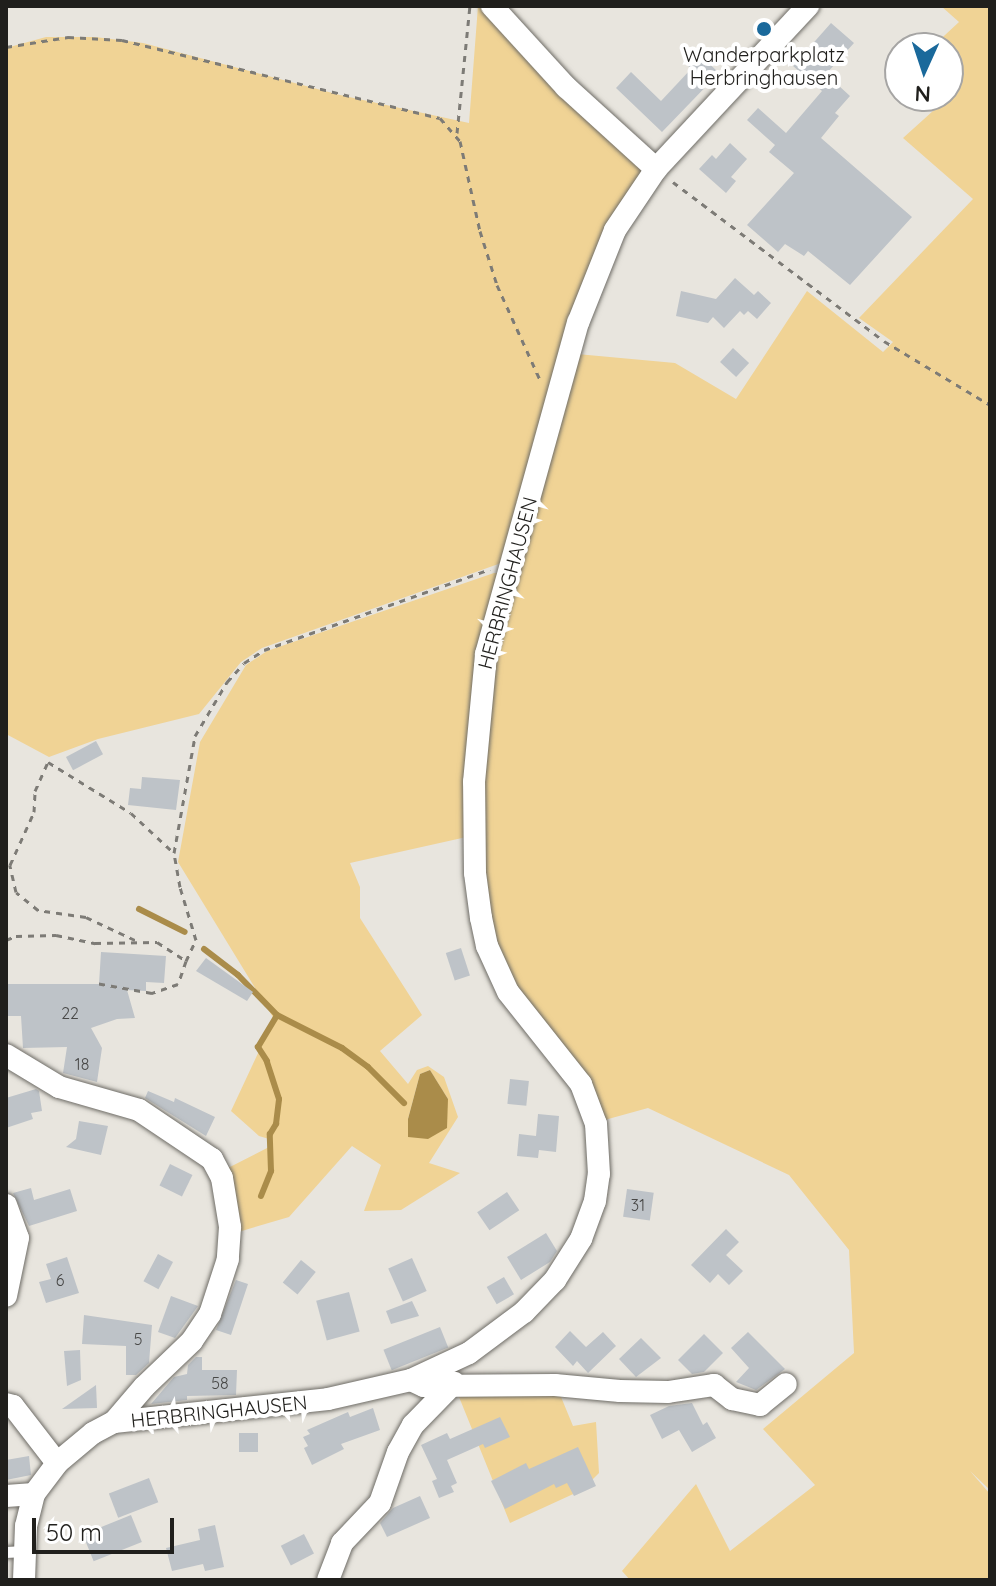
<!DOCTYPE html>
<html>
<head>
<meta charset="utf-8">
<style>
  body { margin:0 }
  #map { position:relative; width:996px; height:1586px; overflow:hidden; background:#e8e5de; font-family:Quicksand,sans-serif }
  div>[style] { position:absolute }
  .green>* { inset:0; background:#f0d395 }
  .water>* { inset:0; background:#aa8c4a }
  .stream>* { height:6px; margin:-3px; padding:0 3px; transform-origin:3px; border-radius:3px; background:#aa8c4a }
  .building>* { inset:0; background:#bec3c8; transform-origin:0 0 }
  .path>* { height:3px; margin-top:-1.5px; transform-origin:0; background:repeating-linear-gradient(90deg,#7d7b76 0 6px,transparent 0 12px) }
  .roads { filter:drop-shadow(0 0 2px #6e6c66) drop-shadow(0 0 2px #6e6c66) }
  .service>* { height:11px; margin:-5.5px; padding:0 5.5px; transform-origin:5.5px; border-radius:5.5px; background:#fff }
  .minor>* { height:22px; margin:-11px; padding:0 11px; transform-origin:11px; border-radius:11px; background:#fff }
  .dots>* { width:22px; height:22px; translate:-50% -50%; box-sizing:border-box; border:4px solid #fff; border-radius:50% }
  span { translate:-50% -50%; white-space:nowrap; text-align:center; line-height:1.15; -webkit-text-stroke:8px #fff; paint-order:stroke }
  .number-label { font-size:16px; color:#484847 }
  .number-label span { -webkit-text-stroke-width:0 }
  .poi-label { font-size:20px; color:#201f1c }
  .street-label { font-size:20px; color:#201f1c }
  .frame { position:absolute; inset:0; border:8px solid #201f1c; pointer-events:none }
  .north { position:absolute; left:884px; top:32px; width:80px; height:80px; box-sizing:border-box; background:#fff; border:2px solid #a6a5a4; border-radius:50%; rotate:183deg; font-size:22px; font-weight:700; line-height:32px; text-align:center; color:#201f1c }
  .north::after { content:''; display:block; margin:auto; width:28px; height:36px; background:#1a699b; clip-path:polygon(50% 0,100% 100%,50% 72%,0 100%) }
  .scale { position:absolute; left:32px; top:1518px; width:142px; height:36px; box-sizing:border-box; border:4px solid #201f1c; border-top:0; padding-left:10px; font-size:24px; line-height:28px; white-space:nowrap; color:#201f1c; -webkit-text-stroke:6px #fff; paint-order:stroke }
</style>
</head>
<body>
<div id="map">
  <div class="green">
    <i style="clip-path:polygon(478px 6px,491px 6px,648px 160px,591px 268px,504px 562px,262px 648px,241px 662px,199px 714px,98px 739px,49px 757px,6px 734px,6px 48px,46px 37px,95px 37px,143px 43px,340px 95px,469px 123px)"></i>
    <i style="clip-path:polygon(941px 6px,990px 6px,990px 1490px,970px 1471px,990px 1494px,990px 1580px,630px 1580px,622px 1571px,696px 1484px,730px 1551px,815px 1485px,763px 1429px,854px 1353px,849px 1250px,789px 1175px,648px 1108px,601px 1121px,512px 987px,491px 940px,479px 781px,495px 655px,577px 354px,675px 363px,736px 399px,807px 291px,883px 352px,893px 342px,859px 318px,973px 199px,903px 138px,954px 92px,948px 85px,948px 48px,931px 48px,959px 22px)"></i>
    <i style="clip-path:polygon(evenodd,494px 573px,501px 573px,471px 836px,350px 863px,360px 887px,360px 918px,422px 1015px,380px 1051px,408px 1084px,417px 1070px,428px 1066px,444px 1077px,458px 1117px,429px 1163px,460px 1173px,401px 1210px,364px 1211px,381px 1165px,352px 1146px,289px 1217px,235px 1233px,224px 1170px,269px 1147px,269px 1139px,259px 1136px,231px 1111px,274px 1019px,178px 862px,200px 742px,246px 665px,267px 651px,494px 573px,430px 1070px,448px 1099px,408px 1119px,420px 1074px,430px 1070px)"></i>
    <i style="clip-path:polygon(457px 1392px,559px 1392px,573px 1426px,596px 1422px,599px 1473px,582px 1490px,510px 1523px)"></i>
  </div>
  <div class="water">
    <i style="clip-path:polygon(430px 1070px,448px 1099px,447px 1128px,428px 1139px,408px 1137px,408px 1119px,420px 1074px)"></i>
  </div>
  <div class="stream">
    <i style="left:139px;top:909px;width:51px;rotate:26.6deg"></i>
    <i style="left:204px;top:949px;width:43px;rotate:37.4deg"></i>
    <i style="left:238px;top:975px;width:56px;rotate:45.7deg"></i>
    <i style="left:277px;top:1015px;width:73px;rotate:26.9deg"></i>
    <i style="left:342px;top:1048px;width:32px;rotate:36deg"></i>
    <i style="left:368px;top:1067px;width:51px;rotate:45deg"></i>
    <i style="left:261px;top:1196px;width:27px;rotate:-68deg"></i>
    <i style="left:271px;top:1171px;width:37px;rotate:-92deg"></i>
    <i style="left:270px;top:1134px;width:12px;rotate:-59deg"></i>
    <i style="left:276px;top:1124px;width:25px;rotate:-83deg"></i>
    <i style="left:279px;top:1099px;width:40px;rotate:-108deg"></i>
    <i style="left:267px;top:1061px;width:17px;rotate:-123deg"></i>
    <i style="left:258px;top:1047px;width:37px;rotate:-59deg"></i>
  </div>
  <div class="building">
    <i style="clip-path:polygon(831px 23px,854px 43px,826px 74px,850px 96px,835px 113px,839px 116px,821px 138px,912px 217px,850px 285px,808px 251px,804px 256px,785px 244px,778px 252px,747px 225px,794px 173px,769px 152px,775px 145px,747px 120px,758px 108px,786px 133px,822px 91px,793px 66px)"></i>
    <i style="clip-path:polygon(696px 51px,719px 73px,662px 132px,616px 88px,631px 72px,661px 101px,691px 69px,685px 62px)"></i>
    <i style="clip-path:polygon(730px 143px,747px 159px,731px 177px,736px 181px,726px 193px,699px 169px,712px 155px,716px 159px)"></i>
    <i style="clip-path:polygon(735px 278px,754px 295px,758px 291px,771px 303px,757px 319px,748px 311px,744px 315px,740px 311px,724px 328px,713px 317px,708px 323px,676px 316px,681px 291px,716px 299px)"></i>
    <i style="left:733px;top:348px;width:22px;height:19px;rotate:43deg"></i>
    <i style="left:96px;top:741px;width:15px;height:34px;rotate:62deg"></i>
    <i style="clip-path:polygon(142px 777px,180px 780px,176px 810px,128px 805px,130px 788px,141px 789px)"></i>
    <i style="left:461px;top:948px;width:29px;height:16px;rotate:72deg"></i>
    <i style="clip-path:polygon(101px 952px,166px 956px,164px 983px,146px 982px,146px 991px,127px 990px,135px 1018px,117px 1019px,91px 1028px,102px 1048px,97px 1082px,63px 1073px,67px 1047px,23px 1048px,21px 1016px,6px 1016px,6px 984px,99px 984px)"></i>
    <i style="clip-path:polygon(206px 958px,253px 992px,247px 1001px,196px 971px)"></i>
    <i style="left:510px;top:1079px;width:19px;height:25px;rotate:6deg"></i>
    <i style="clip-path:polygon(36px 1089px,39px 1091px,42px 1111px,31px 1113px,33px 1119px,6px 1128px,6px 1098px)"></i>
    <i style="clip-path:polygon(148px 1091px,174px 1102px,175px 1098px,215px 1117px,206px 1136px,145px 1098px)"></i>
    <i style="clip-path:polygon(538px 1114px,559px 1116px,556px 1152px,539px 1150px,538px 1158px,517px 1156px,519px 1134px,536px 1136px)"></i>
    <i style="clip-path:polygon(79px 1121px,108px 1126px,101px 1155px,66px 1147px,76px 1139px)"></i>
    <i style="left:170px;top:1164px;width:25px;height:24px;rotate:26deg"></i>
    <i style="clip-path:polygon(31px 1188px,34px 1200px,70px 1189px,77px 1211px,29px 1226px,13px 1193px)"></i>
    <i style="left:627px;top:1189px;width:27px;height:28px;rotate:8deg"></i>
    <i style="left:507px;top:1192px;width:22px;height:36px;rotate:56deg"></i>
    <i style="clip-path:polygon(726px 1229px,739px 1242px,726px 1255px,743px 1271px,729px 1285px,718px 1274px,710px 1283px,691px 1265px)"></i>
    <i style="clip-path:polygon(546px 1233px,557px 1251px,550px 1262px,521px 1280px,507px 1257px)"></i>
    <i style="left:158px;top:1254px;width:17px;height:31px;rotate:28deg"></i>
    <i style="clip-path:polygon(67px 1257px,79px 1293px,46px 1303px,39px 1282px,51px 1279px,46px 1264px)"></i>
    <i style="left:412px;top:1258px;width:36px;height:26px;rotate:66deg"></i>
    <i style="left:301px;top:1260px;width:19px;height:29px;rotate:39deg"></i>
    <i style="left:504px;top:1277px;width:20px;height:20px;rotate:60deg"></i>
    <i style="clip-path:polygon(236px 1280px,248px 1284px,231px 1335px,216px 1330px)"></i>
    <i style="left:349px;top:1292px;width:41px;height:34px;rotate:75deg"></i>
    <i style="clip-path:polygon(171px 1296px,198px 1306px,175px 1338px,158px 1332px)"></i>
    <i style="clip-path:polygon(412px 1301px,419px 1316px,391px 1324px,386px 1311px)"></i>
    <i style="clip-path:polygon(84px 1315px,152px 1325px,149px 1363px,136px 1375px,126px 1375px,126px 1346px,82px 1344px)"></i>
    <i style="left:440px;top:1327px;width:22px;height:61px;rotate:68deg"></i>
    <i style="clip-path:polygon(570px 1331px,586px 1347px,603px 1332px,616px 1346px,588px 1373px,577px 1361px,573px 1366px,555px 1347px)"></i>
    <i style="clip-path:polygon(748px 1332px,785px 1369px,756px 1390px,736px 1382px,749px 1368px,731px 1348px)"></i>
    <i style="clip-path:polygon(704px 1334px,723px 1353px,704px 1372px,692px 1374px,678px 1360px)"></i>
    <i style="clip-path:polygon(641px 1338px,661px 1358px,636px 1377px,619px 1359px)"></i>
    <i style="clip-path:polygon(80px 1350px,81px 1380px,67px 1386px,64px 1351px)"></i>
    <i style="clip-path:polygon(196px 1357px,202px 1357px,202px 1370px,237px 1370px,236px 1395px,187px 1396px,187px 1400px,151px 1404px,174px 1377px,187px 1374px,188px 1365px)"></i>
    <i style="clip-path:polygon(96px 1385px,97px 1408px,62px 1409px)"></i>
    <i style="clip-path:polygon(692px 1403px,703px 1425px,707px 1422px,716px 1438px,692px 1452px,679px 1430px,662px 1439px,650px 1415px,669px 1406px)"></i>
    <i style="clip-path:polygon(373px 1408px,380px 1430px,341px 1444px,344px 1449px,312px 1465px,304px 1448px,308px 1446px,303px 1437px,310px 1434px,307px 1430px,348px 1412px,350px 1417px)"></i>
    <i style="clip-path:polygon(500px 1417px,510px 1437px,485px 1448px,483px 1444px,447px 1460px,457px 1483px,451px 1486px,454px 1492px,439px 1498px,432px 1481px,437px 1479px,421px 1445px,447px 1433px,450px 1439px)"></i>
    <i style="left:239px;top:1433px;width:19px;height:19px"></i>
    <i style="clip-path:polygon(578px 1447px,596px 1486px,574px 1496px,567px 1483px,556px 1488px,554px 1484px,505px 1509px,491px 1481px,526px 1463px,529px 1469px)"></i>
    <i style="clip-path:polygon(29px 1456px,31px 1475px,6px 1480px,6px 1460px)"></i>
    <i style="left:149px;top:1478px;width:26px;height:43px;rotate:69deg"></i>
    <i style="clip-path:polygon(420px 1496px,430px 1518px,387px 1537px,380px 1523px,393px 1508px)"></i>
    <i style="left:131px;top:1515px;width:29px;height:52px;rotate:68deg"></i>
    <i style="clip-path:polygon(215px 1525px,224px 1567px,205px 1571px,203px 1564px,172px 1571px,166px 1548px,200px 1540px,198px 1529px)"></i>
    <i style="left:304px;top:1534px;width:22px;height:26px;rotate:63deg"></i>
  </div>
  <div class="path">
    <i style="left:6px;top:47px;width:63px;rotate:-9.2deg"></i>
    <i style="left:68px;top:37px;width:54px;rotate:3.2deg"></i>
    <i style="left:122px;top:40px;width:327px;rotate:13.8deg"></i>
    <i style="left:440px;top:118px;width:30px;rotate:49deg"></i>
    <i style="left:460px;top:141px;width:92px;rotate:77.5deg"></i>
    <i style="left:480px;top:231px;width:57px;rotate:72.5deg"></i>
    <i style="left:497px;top:285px;width:107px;rotate:65.6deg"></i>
    <i style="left:457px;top:133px;width:128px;rotate:-84.2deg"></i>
    <i style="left:673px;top:182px;width:264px;rotate:37deg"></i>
    <i style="left:884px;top:341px;width:124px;rotate:31.1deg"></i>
    <i style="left:6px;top:940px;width:11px;rotate:-22deg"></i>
    <i style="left:16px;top:936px;width:40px;rotate:-1.4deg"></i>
    <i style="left:56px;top:935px;width:40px;rotate:12deg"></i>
    <i style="left:95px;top:943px;width:62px;rotate:-0.9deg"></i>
    <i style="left:157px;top:942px;width:35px;rotate:33deg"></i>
    <i style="left:186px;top:961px;width:24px;rotate:109deg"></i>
    <i style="left:178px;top:984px;width:28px;rotate:161deg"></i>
    <i style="left:152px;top:993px;width:57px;rotate:-169.9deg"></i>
    <i style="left:135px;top:940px;width:54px;rotate:-154.9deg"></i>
    <i style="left:86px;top:917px;width:49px;rotate:-171.7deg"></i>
    <i style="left:38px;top:910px;width:28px;rotate:-141deg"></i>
    <i style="left:16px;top:892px;width:28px;rotate:-103deg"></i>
    <i style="left:10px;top:865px;width:58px;rotate:-65.6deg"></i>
    <i style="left:34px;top:812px;width:21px;rotate:-87deg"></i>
    <i style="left:35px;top:791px;width:32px;rotate:-66deg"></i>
    <i style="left:48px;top:762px;width:97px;rotate:31.6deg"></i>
    <i style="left:131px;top:813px;width:57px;rotate:42.9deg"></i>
    <i style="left:186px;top:961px;width:23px;rotate:-65deg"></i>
    <i style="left:196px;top:940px;width:55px;rotate:-106.8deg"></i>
    <i style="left:180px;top:887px;width:35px;rotate:-100deg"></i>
    <i style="left:174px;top:853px;width:119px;rotate:-79.8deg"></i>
    <i style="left:195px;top:736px;width:63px;rotate:-59.3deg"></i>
    <i style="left:227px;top:682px;width:25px;rotate:-48deg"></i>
    <i style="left:244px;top:663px;width:24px;rotate:-33deg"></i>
    <i style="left:264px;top:650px;width:240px;rotate:-19.7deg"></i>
  </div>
  <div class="roads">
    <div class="service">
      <i style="left:6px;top:1552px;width:18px;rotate:-3deg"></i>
    </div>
    <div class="minor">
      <i style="left:492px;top:6px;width:110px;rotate:47.6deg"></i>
      <i style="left:566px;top:87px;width:122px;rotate:42.3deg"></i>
      <i style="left:6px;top:1055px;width:62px;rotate:31.1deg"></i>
      <i style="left:59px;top:1087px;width:83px;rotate:16deg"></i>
      <i style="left:139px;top:1110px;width:88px;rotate:33.9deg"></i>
      <i style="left:212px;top:1159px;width:21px;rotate:62deg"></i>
      <i style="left:222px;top:1178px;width:50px;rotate:80.7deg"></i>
      <i style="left:230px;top:1227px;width:32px;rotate:94deg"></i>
      <i style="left:228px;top:1259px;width:58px;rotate:108.1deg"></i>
      <i style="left:210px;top:1314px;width:32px;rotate:124deg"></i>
      <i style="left:192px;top:1341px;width:66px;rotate:136.2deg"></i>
      <i style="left:144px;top:1387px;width:46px;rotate:130.6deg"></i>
      <i style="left:6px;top:1205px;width:35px;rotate:70deg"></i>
      <i style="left:18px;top:1238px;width:59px;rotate:101.7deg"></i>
      <i style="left:411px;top:1380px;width:14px;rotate:25deg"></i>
      <i style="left:424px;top:1386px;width:131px;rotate:-0.4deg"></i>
      <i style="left:555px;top:1385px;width:65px;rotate:5.3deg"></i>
      <i style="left:620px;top:1391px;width:48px;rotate:1.2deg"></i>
      <i style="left:668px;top:1392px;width:47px;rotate:-8.7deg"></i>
      <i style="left:714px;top:1385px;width:23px;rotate:38deg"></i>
      <i style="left:732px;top:1399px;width:29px;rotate:12deg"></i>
      <i style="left:760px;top:1405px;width:33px;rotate:-39deg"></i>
      <i style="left:6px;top:1404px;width:7px;rotate:16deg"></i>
      <i style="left:13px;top:1406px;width:72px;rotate:52.3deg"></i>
      <i style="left:6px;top:1496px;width:28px;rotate:-4deg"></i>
      <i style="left:34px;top:1494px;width:39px;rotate:-53deg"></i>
      <i style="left:57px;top:1463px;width:47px;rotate:-39.8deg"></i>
      <i style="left:93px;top:1433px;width:24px;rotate:-28deg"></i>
      <i style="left:114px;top:1422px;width:215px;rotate:-6.1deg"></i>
      <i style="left:328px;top:1399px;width:85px;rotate:-12.9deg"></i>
      <i style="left:411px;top:1380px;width:64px;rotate:-25deg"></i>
      <i style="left:469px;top:1353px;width:69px;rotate:-36.7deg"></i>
      <i style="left:524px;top:1312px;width:45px;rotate:-45.9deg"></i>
      <i style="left:555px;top:1280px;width:49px;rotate:-57.6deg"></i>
      <i style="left:581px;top:1239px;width:40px;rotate:-69.8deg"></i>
      <i style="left:595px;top:1201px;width:27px;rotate:-82deg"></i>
      <i style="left:599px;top:1174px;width:50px;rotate:-93.4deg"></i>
      <i style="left:596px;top:1124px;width:43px;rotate:-110.6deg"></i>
      <i style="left:581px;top:1084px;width:117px;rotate:-128.4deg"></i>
      <i style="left:508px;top:992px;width:51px;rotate:-114.5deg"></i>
      <i style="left:487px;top:946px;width:29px;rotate:-102deg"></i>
      <i style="left:481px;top:918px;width:45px;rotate:-97.6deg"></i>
      <i style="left:475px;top:873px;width:91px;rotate:-90.6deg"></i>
      <i style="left:474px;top:782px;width:129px;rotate:-84.6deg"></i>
      <i style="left:486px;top:654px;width:344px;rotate:-74.5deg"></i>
      <i style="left:578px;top:323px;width:100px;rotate:-68.3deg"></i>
      <i style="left:615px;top:230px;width:73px;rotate:-56.1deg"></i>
      <i style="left:656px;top:169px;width:223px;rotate:-47deg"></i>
      <i style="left:24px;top:1580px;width:54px;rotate:-87.9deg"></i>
      <i style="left:26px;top:1526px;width:33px;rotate:-76deg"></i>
      <i style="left:328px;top:1580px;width:40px;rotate:-69deg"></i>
      <i style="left:342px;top:1543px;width:55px;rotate:-46.5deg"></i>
      <i style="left:380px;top:1503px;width:54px;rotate:-70.6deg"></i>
      <i style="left:398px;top:1452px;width:31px;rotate:-61deg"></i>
      <i style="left:413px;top:1425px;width:59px;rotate:-45.7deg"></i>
    </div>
  </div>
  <div class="dots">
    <i style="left:764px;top:29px;background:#1a699b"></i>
  </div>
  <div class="number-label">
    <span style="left:70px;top:1013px">22</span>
    <span style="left:82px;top:1064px">18</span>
    <span style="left:638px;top:1205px">31</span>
    <span style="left:60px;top:1280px">6</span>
    <span style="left:138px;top:1339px">5</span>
    <span style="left:220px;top:1383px">58</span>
  </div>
  <div class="poi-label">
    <span style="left:764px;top:66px">Wanderparkplatz<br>Herbringhausen</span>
  </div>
  <div class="street-label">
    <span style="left:507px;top:583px;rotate:-75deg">HERBRINGHAUSEN</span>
    <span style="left:219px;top:1411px;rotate:-6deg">HERBRINGHAUSEN</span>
  </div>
  <div class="frame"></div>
  <div class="north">N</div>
  <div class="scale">50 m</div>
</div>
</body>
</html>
